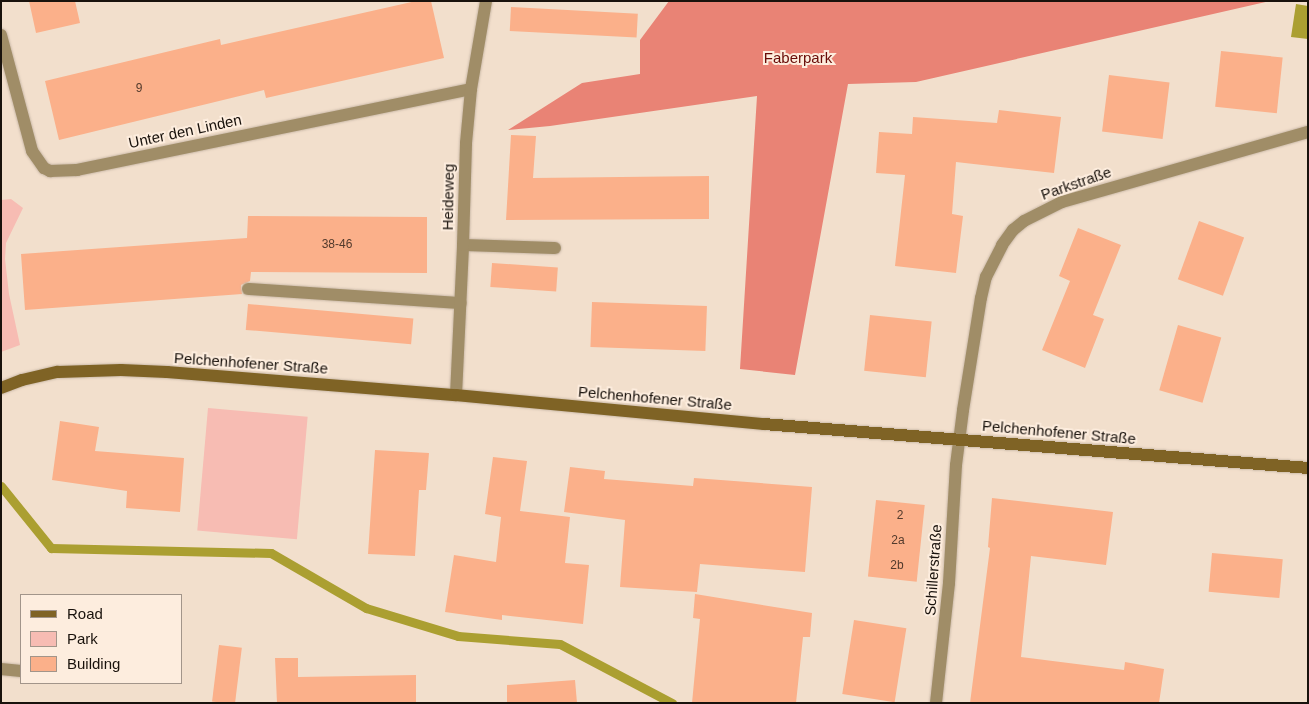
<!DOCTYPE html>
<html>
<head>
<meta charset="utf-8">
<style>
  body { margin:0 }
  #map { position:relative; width:1309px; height:704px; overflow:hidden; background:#f2dfcc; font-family:Helvetica,sans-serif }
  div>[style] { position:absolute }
  .green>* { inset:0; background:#f7bcb3; transform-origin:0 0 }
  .forest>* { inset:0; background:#e98375 }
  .water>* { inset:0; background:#ab9f31 }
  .stream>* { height:9px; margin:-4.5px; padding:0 4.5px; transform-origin:4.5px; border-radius:4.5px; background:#ab9f31 }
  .building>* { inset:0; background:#fbb08a; transform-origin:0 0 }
  .roads { filter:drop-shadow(0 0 1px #cbbaa9) drop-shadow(0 0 1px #cbbaa9) }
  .lane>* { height:12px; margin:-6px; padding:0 6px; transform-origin:6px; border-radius:6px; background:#a08d67 }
  .street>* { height:12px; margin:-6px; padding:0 6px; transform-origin:6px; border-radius:6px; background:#a08d67 }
  .secondary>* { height:12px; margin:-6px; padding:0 6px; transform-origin:6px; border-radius:6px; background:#7f6325 }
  span { translate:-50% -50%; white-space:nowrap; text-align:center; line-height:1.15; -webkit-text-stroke:4px #fdedde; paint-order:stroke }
  .number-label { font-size:12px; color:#523a2c }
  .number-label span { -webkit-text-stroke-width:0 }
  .park-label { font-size:15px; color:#690c08 }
  .street-label { font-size:15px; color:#19120c }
  .frame { position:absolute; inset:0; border:2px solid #19120c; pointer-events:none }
  .legend { position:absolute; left:20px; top:594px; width:162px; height:90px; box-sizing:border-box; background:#fdedde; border:1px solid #a2958a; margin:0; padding:6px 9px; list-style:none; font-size:15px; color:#19120c }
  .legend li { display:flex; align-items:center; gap:10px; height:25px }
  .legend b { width:25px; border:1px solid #a2958a }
</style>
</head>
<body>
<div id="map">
  <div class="green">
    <i style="clip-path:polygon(11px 199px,23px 208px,6px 243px,5px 259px,9px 294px,20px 345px,1px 352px,1px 200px)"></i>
    <i style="left:208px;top:408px;width:100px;height:123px;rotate:5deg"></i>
  </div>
  <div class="forest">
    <i style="clip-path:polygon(669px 1px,1039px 2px,1270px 1px,916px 82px,848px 84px,795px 375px,740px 369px,757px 96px,550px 126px,508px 130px,582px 83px,640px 74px,640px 40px)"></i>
  </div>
  <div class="water">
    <i style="clip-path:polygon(1296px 4px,1308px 6px,1308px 39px,1291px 37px)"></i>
  </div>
  <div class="stream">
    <i style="left:1px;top:486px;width:80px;rotate:51.1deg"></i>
    <i style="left:51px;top:548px;width:220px;rotate:1.3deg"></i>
    <i style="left:271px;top:553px;width:110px;rotate:30.1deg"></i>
    <i style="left:366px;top:608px;width:96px;rotate:16.9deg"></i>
    <i style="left:458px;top:636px;width:102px;rotate:4.5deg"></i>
    <i style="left:560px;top:644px;width:127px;rotate:27.8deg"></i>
  </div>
  <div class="building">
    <i style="clip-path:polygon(29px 1px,75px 1px,80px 23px,36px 33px)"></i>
    <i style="clip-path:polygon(416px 1px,431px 1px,444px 58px,266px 98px,264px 90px,59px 140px,45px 81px,220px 39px,221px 45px)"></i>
    <i style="left:511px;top:7px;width:127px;height:24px;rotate:3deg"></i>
    <i style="left:1221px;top:51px;width:62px;height:56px;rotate:6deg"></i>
    <i style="left:1109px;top:75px;width:61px;height:57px;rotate:7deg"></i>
    <i style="clip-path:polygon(999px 110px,1061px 117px,1054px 173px,956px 162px,952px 214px,963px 216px,956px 273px,895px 266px,905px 175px,876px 173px,879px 132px,912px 134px,913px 117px,997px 123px)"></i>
    <i style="clip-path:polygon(511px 135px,536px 136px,533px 178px,709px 176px,709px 219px,506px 220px)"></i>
    <i style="clip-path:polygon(248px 216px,427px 217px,427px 273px,251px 272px,250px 281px,241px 285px,242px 294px,25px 310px,21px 254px,247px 238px)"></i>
    <i style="left:1199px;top:221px;width:48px;height:62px;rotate:20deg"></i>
    <i style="clip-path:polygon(1078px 228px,1121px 245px,1093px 315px,1104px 319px,1085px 368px,1042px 350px,1070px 281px,1059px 276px)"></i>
    <i style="left:492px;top:263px;width:66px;height:24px;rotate:4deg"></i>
    <i style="left:592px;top:302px;width:115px;height:45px;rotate:2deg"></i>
    <i style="left:248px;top:304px;width:166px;height:26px;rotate:5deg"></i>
    <i style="left:870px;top:315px;width:62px;height:56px;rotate:6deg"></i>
    <i style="left:1178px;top:325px;width:45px;height:68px;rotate:16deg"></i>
    <i style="clip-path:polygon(60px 421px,99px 427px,95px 451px,184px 458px,180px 512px,126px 508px,127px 491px,52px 480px)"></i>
    <i style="clip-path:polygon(375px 450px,429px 453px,426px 490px,419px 490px,415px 556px,368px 554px)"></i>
    <i style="clip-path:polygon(493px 457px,527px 461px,520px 511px,570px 517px,565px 563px,589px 565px,583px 624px,502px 615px,502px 620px,445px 612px,454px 555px,496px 562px,501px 517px,485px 514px)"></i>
    <i style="clip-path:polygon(570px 467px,605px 471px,604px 479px,693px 486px,694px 478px,812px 487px,805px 572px,700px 564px,697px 592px,620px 587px,625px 520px,564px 512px)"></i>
    <i style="clip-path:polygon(992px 498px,1113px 512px,1106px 565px,1031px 556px,1021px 657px,1124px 670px,1125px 662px,1164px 669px,1159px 703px,970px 703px,990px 548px,988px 547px)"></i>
    <i style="left:876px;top:500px;width:49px;height:77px;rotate:6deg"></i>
    <i style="left:1212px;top:553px;width:71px;height:39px;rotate:5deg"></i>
    <i style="clip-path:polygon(695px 594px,812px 613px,810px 637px,803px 637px,796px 703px,692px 703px,700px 619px,693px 618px)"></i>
    <i style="left:854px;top:620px;width:53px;height:75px;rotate:9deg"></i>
    <i style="left:219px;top:645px;width:23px;height:57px;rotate:7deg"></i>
    <i style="clip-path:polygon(275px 658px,298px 658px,298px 677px,416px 675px,416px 703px,277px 703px)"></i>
    <i style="clip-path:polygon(575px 680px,577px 703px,507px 703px,507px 685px)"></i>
  </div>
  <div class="roads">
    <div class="lane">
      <i style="left:463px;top:245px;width:92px;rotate:1.9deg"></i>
      <i style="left:248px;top:289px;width:213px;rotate:3.8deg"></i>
      <i style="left:1px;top:669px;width:20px;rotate:6deg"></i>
    </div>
    <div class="street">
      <i style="left:1px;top:35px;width:120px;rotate:75deg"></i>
      <i style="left:32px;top:151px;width:21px;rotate:55deg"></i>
      <i style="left:44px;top:168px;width:7px;rotate:27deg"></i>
      <i style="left:50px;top:171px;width:27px;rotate:-2deg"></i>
      <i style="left:77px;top:170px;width:402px;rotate:-11.6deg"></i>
      <i style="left:456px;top:395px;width:150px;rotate:-87.3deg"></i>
      <i style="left:463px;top:245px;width:102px;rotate:-88.3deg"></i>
      <i style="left:466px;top:143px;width:54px;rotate:-84.7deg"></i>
      <i style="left:471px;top:89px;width:89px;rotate:-80.3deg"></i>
      <i style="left:936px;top:703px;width:121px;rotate:-83.8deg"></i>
      <i style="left:949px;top:583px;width:118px;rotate:-86.6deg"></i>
      <i style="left:956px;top:465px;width:55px;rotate:-82.7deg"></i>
      <i style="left:963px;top:410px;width:113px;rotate:-80.9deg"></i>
      <i style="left:981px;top:298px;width:22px;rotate:-77deg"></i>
      <i style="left:986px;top:277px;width:36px;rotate:-63deg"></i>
      <i style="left:1002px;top:245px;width:19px;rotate:-54deg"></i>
      <i style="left:1013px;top:230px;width:14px;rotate:-39deg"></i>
      <i style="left:1024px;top:221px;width:42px;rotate:-26.6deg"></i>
      <i style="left:1062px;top:202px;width:256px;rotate:-15.9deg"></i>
    </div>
    <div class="secondary">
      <i style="left:1px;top:388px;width:22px;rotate:-21deg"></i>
      <i style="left:22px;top:380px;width:37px;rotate:-13deg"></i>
      <i style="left:58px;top:372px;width:63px;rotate:-1.8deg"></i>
      <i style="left:121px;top:370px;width:46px;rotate:2.5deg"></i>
      <i style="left:167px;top:372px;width:290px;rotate:4.6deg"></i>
      <i style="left:456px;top:395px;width:309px;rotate:5.4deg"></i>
      <i style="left:764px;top:424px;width:546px;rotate:4.62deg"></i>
    </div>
  </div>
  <div class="number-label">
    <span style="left:139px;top:89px">9</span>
    <span style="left:337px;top:245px">38-46</span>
    <span style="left:900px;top:516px">2</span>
    <span style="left:898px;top:541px">2a</span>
    <span style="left:897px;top:566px">2b</span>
  </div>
  <div class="park-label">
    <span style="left:798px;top:58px">Faberpark</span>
  </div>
  <div class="street-label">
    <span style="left:185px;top:131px;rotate:-12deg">Unter den Linden</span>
    <span style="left:1076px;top:183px;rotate:-19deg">Parkstraße</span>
    <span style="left:448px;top:197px;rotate:-89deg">Heideweg</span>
    <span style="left:251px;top:363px;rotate:4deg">Pelchenhofener Straße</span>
    <span style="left:655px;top:398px;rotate:5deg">Pelchenhofener Straße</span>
    <span style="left:1059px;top:432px;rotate:5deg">Pelchenhofener Straße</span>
    <span style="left:933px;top:570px;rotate:-86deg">Schillerstraße</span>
  </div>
  <div class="frame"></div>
  <ul class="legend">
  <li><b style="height:6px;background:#7f6325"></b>Road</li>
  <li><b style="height:14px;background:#f7bcb3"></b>Park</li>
  <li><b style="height:14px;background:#fbb08a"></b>Building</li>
  </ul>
</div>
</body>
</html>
